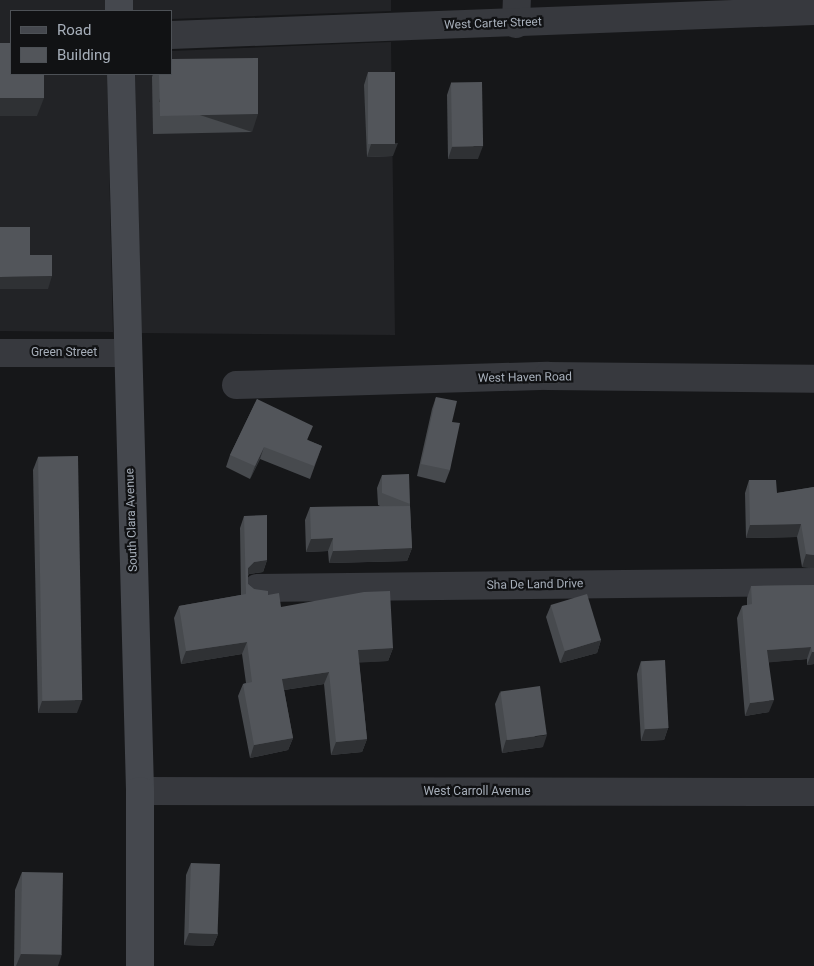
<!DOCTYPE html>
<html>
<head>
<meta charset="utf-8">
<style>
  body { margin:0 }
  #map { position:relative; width:814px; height:966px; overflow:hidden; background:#161719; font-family:Roboto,sans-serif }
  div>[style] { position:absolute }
  .built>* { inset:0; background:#222326 }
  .street>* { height:28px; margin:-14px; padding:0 14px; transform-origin:14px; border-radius:14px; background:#37393e }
  .secondary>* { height:28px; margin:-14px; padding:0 14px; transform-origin:14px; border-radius:14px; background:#45484e }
  .wall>* { inset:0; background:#474a4e }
  .shaded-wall>* { inset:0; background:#2f3134; transform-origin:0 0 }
  .building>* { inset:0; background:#52555a; transform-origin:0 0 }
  span { translate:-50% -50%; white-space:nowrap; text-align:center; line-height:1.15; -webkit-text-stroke:4.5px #111214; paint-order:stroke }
  .street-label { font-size:12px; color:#a7afba }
  .legend { position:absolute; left:10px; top:10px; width:162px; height:65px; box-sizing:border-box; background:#111214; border:1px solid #4d5156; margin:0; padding:6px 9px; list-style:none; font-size:15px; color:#a7afba }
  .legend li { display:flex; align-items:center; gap:10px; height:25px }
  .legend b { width:25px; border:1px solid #4d5156 }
</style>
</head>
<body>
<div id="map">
  <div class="built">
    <i style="clip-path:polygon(0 0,105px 0,105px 11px,11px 11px,11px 74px,107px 74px,113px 332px,0 331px)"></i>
    <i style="clip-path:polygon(133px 0,391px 0,391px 11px,171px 19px,171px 11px,133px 11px)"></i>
    <i style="clip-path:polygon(391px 42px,395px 335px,141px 333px,135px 74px,171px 74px,171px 51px)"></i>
  </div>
  <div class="street">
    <i style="left:516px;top:24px;width:24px;rotate:-88deg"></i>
    <i style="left:171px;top:35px;width:643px;rotate:-2.14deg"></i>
    <i style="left:0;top:353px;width:127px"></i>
    <i style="left:236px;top:385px;width:312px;rotate:-1.7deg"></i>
    <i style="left:548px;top:376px;width:266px;rotate:0.6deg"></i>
    <i style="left:257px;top:588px;width:557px;rotate:-0.62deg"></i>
    <i style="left:140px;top:791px;width:674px;rotate:0.09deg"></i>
  </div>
  <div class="secondary">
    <i style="left:119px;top:0;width:11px;rotate:90deg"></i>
    <i style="left:121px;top:74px;width:717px;rotate:88.48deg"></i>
    <i style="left:140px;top:791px;width:175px;rotate:90deg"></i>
  </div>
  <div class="wall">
    <i style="clip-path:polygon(368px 72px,393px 156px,367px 157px,364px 85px)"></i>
    <i style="clip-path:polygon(153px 74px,171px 74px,252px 132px,153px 134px,152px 77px)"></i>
    <i style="clip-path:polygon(451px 83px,478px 159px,448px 159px,447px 95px)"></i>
    <i style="clip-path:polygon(436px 397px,452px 422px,450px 470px,445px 483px,417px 476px,432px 409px)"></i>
    <i style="clip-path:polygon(257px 399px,308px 440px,322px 446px,310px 479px,260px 459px,250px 479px,226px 467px,230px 455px)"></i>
    <i style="clip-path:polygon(38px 457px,77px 713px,38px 713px,33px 470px)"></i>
    <i style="clip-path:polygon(382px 475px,410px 504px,410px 506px,412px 548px,407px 561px,329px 563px,328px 551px,306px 552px,305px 520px,310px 507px,380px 506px,378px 505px,377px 488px)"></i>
    <i style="clip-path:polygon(749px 480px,777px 493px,814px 487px,814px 568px,802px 567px,797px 537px,746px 538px,745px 493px)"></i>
    <i style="clip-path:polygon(244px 516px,267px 560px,263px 572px,249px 574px,248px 576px,248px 584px,254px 589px,268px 595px,281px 607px,393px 648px,388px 661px,359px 662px,367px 739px,362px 752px,331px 755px,324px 684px,284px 690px,293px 738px,288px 750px,250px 758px,238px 696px,243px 684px,246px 683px,242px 654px,181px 664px,174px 618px,179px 606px,241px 595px,240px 528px)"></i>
    <i style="clip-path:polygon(814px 585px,814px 664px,807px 665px,807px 659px,769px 662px,769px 712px,745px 716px,737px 618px,742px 606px,747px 605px,747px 598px,751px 586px)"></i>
    <i style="clip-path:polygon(551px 605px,601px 640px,597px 653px,560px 663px,546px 617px)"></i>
    <i style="clip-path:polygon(641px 661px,668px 728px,664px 740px,641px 741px,637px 674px)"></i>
    <i style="clip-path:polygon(500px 692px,543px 747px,502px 753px,495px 704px)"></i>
    <i style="clip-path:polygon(191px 863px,218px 934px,213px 946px,184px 945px,186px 875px)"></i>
    <i style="clip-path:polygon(22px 872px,58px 966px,14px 966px,15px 890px)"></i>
  </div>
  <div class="shaded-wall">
    <i style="clip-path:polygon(0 98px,44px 98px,37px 116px,0 116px)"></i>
    <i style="left:258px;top:114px;width:19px;height:98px;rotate:108deg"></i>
    <i style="clip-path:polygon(398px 143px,393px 156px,367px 157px,371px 144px)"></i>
    <i style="clip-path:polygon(483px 146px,478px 159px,448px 159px,452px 147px)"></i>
    <i style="clip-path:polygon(52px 276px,48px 289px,0 289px,0 277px)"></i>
    <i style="clip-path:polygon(264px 447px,260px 459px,250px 479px,255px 466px)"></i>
    <i style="clip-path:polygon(801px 524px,797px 537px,746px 538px,750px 525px)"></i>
    <i style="clip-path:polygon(333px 538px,328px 551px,306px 552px,311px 539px)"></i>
    <i style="clip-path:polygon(412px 548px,407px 561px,329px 563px,333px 551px)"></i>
    <i style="clip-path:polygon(806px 554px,814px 555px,814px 568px,802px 567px)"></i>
    <i style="clip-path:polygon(267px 560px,263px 572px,249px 574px,246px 578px,248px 568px,254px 562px)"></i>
    <i style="clip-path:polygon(601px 640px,597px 653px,560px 663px,565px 651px)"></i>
    <i style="clip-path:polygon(247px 642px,242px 654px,181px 664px,186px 651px)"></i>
    <i style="clip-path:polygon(811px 647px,807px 659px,763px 663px,767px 650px)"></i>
    <i style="clip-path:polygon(393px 648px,388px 661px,354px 663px,358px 650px)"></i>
    <i style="clip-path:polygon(812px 652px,814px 652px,814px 664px,807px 665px)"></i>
    <i style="clip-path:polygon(329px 672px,324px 684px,277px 691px,282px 679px)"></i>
    <i style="clip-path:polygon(82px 700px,77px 713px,38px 713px,42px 701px)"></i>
    <i style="clip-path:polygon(774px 700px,769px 712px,745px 716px,750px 703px)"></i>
    <i style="clip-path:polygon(668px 728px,664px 740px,641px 741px,645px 729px)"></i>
    <i style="clip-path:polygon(547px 735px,543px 747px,502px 753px,506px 740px)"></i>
    <i style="clip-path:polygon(293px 738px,288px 750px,250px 758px,254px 745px)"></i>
    <i style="clip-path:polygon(367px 739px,362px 752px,331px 755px,336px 742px)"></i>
    <i style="clip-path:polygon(189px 933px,218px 934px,213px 946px,184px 945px)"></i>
    <i style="clip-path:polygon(21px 954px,62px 954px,58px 966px,16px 966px)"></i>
  </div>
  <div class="building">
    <i style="clip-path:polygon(0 43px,11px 43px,11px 74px,44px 74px,44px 98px,0 98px)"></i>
    <i style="clip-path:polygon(258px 58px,258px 114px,160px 116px,159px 74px,171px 74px,171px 59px)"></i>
    <i style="left:368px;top:72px;width:27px;height:72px"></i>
    <i style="left:482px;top:82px;width:64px;height:31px;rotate:89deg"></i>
    <i style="clip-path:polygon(0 227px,30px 227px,30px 255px,52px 255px,52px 276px,0 277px)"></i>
    <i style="clip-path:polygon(436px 397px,457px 401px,452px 422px,460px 423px,450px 470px,421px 464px)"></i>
    <i style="clip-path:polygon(257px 399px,313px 426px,307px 440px,322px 446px,314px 466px,264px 447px,255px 466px,230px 455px)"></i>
    <i style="left:78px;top:456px;width:244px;height:40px;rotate:89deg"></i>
    <i style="clip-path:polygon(409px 474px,410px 504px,382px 493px,382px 475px)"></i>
    <i style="clip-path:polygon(749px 480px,776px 480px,777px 493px,814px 487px,814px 555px,806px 554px,801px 524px,750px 525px)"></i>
    <i style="clip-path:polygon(410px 506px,412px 548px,333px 551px,333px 538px,311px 539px,310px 507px)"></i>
    <i style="clip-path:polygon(267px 515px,267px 560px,254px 562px,248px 568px,248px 584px,254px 589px,268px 591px,268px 595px,279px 593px,281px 607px,364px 592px,390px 591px,393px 648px,358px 650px,367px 739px,336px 742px,329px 672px,282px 679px,293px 738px,254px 745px,243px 684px,252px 682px,247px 642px,186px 651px,179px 606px,246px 594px,244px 516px)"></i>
    <i style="clip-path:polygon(814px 585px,814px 652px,812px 652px,811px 647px,767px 650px,774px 700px,750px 703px,742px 606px,752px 604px,751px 586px)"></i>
    <i style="left:587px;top:594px;width:48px;height:38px;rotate:73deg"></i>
    <i style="left:665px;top:660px;width:68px;height:24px;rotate:87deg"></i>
    <i style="left:540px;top:686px;width:49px;height:40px;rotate:82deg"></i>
    <i style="left:191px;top:863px;width:29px;height:70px;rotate:2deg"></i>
    <i style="left:22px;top:872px;width:41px;height:82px;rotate:1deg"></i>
  </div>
  <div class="street-label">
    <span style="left:493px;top:24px;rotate:-2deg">West Carter Street</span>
    <span style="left:64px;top:353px">Green Street</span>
    <span style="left:525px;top:378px;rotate:-1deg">West Haven Road</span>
    <span style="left:132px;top:520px;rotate:-92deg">South Clara Avenue</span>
    <span style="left:535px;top:585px;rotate:-1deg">Sha De Land Drive</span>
    <span style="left:477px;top:792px">West Carroll Avenue</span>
  </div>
  <ul class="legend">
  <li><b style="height:6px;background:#45484e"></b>Road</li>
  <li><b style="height:14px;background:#52555a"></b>Building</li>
  </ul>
</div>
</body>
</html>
